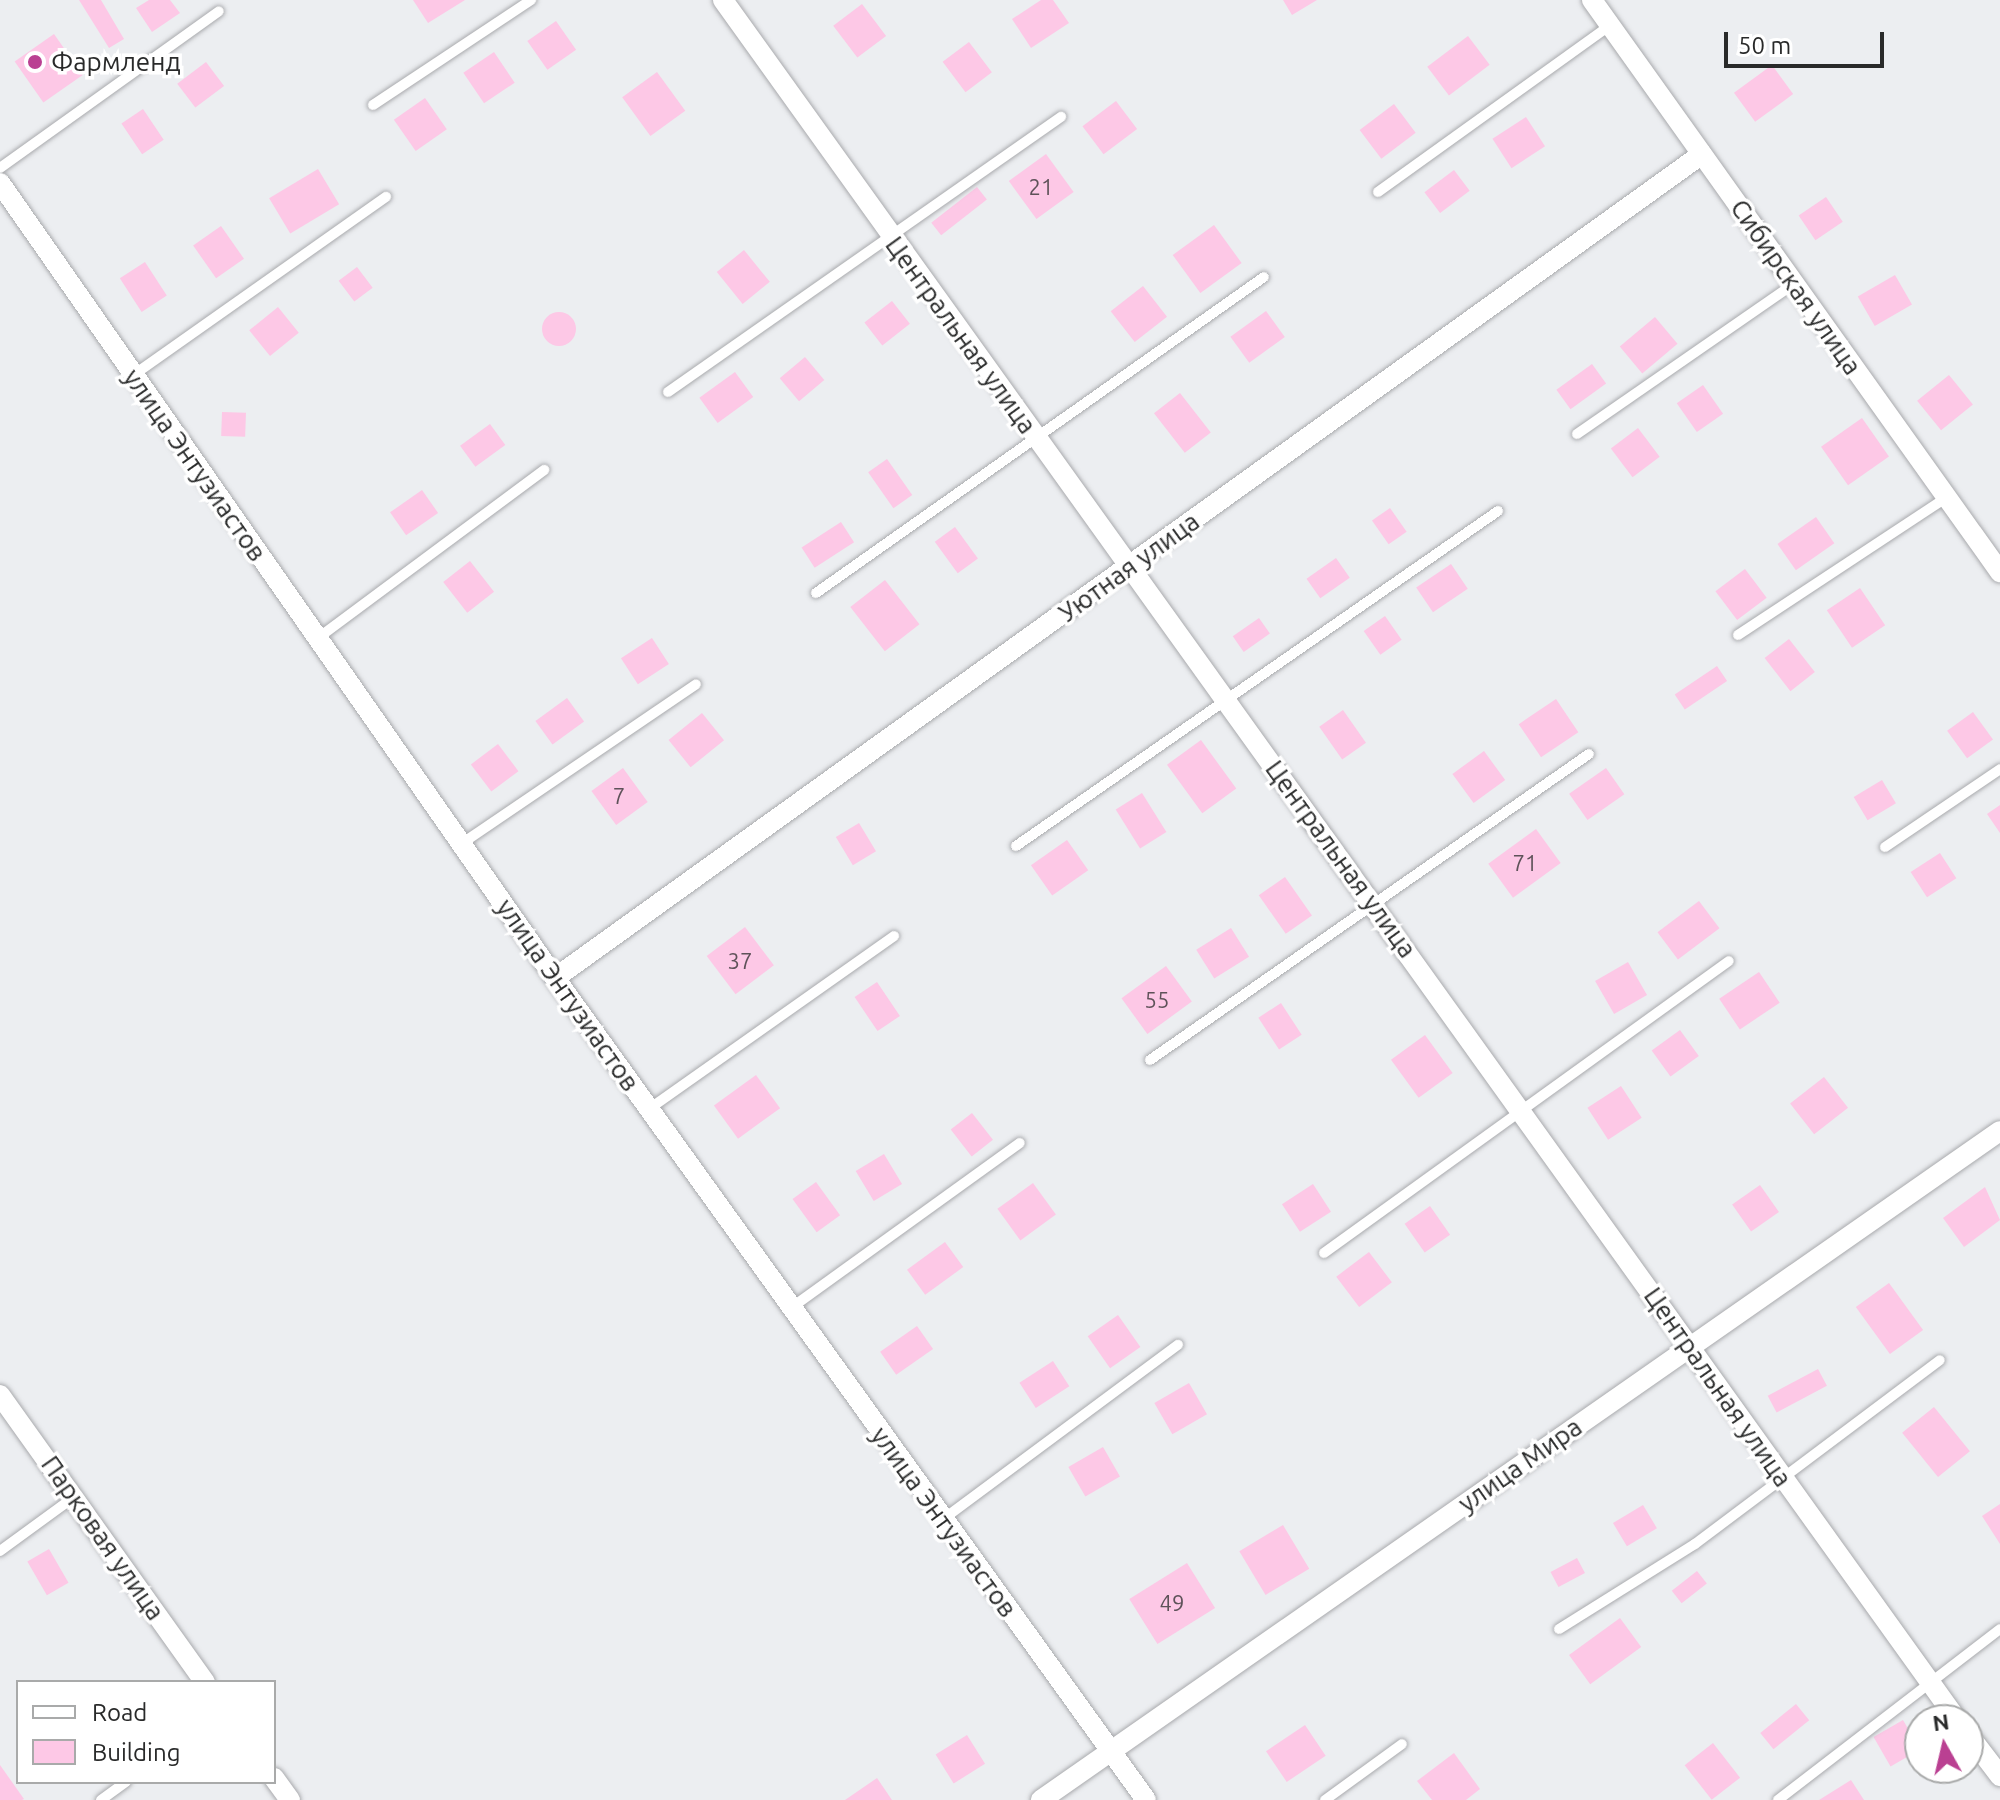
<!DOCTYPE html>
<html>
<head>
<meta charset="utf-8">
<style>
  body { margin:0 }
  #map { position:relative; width:2000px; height:1800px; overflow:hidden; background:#eceef1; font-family:Ubuntu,sans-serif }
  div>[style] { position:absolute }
  .building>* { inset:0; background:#fdc8e6; transform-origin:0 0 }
  .round { border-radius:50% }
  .roads { filter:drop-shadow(0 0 2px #a9aaad) drop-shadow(0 0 2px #a9aaad) }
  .service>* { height:10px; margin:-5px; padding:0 5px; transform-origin:5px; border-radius:5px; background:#fff }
  .minor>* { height:20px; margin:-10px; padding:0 10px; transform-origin:10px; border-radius:10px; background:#fff }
  .dots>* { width:22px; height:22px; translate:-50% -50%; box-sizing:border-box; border:4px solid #fff; border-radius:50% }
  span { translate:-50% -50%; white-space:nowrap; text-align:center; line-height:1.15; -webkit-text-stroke:7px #fff; paint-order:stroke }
  .number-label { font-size:22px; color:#5e5259 }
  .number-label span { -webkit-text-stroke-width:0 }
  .poi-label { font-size:26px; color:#292a2a }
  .left { translate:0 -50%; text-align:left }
  .street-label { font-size:26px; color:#292a2a }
  .legend { position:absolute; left:16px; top:1680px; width:260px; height:104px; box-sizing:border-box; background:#fff; border:2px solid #a9aaaa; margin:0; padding:10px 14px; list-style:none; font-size:24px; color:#292a2a }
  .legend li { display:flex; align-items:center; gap:16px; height:40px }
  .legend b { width:40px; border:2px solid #a9aaaa }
  .north { position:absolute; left:1904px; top:1704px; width:80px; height:80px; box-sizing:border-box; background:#fff; border:2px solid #a9aaaa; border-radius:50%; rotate:352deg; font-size:22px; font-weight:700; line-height:32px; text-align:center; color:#292a2a }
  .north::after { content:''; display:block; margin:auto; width:28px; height:36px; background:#ba4092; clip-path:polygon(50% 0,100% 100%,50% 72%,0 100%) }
  .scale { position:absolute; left:1724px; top:32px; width:160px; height:36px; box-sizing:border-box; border:4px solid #292a2a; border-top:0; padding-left:10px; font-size:24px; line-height:28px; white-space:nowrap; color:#292a2a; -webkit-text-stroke:6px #fff; paint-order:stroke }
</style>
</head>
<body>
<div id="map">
  <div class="building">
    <i style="clip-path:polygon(79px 0,101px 0,124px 39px,109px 48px)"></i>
    <i style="clip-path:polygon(149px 0,170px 0,180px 13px,152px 32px,136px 8px)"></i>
    <i style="clip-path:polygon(413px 0,465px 0,428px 23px)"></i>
    <i style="clip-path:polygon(1041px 0,1053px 0,1069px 23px,1031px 48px,1012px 19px)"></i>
    <i style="clip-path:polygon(1283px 0,1317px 0,1292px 15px)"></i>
    <i style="left:862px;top:4px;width:40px;height:36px;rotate:53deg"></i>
    <i style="left:556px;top:21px;width:35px;height:35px;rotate:55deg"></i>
    <i style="left:54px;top:34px;width:50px;height:48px;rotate:55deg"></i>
    <i style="left:1468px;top:36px;width:36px;height:51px;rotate:53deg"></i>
    <i style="left:969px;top:42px;width:38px;height:33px;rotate:53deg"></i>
    <i style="left:494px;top:52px;width:37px;height:37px;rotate:56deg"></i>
    <i style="left:206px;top:62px;width:30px;height:36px;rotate:53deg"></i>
    <i style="left:1772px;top:65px;width:36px;height:47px;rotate:54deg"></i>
    <i style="left:657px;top:72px;width:48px;height:43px;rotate:54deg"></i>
    <i style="left:425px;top:98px;width:38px;height:38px;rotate:55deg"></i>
    <i style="left:1116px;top:101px;width:35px;height:42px;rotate:53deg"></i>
    <i style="left:1394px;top:104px;width:36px;height:43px;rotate:53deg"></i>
    <i style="left:143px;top:109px;width:37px;height:26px;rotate:56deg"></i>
    <i style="left:1526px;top:117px;width:35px;height:40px;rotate:57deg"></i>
    <i style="left:1046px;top:154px;width:47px;height:46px;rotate:54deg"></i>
    <i style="left:318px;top:169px;width:41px;height:57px;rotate:59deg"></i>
    <i style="left:1454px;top:170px;width:26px;height:37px;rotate:53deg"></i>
    <i style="left:977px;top:187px;width:16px;height:58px;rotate:52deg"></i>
    <i style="left:1826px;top:197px;width:30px;height:33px;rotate:56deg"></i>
    <i style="left:1214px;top:225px;width:47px;height:51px;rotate:54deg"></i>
    <i style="left:221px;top:226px;width:40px;height:34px;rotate:55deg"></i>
    <i style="left:744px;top:250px;width:41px;height:35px;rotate:51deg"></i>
    <i style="left:145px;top:262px;width:40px;height:30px;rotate:57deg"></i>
    <i style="left:357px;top:267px;width:26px;height:23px;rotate:53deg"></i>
    <i style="left:1895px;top:275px;width:34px;height:43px;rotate:60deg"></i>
    <i style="left:1143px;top:286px;width:39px;height:41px;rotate:52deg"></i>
    <i style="left:892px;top:301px;width:29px;height:35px;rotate:52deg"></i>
    <i style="left:278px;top:307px;width:33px;height:37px;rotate:51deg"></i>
    <i style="left:1266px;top:311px;width:32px;height:44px;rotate:54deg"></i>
    <i class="round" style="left:542px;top:312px;width:34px;height:34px"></i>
    <i style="left:1655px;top:317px;width:35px;height:46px;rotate:50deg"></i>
    <i style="left:805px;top:357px;width:30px;height:33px;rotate:50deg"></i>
    <i style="left:1592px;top:364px;width:24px;height:44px;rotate:54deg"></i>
    <i style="left:735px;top:372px;width:31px;height:44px;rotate:54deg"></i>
    <i style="left:1949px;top:375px;width:38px;height:41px;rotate:51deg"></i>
    <i style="left:1703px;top:385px;width:35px;height:32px;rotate:55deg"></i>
    <i style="left:1180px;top:393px;width:50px;height:33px;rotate:52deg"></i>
    <i style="left:222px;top:412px;width:24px;height:24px;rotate:2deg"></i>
    <i style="left:1862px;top:418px;width:47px;height:50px;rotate:55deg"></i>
    <i style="left:490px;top:424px;width:26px;height:37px;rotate:54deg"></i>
    <i style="left:1638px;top:428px;width:36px;height:34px;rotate:53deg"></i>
    <i style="left:887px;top:459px;width:44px;height:23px;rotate:55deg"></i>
    <i style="left:422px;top:490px;width:28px;height:39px;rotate:55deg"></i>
    <i style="left:1390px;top:508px;width:29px;height:22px;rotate:55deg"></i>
    <i style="left:1816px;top:517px;width:32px;height:47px;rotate:55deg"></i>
    <i style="left:841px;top:522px;width:24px;height:47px;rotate:57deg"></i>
    <i style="left:955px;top:527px;width:39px;height:25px;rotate:54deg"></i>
    <i style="left:1336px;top:558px;width:24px;height:36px;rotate:55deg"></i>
    <i style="left:470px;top:561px;width:39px;height:34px;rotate:52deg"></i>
    <i style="left:1451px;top:564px;width:30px;height:42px;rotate:56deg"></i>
    <i style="left:1745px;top:569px;width:36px;height:37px;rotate:53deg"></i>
    <i style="left:885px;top:580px;width:56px;height:44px;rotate:52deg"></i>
    <i style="left:1860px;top:588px;width:45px;height:40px;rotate:56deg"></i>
    <i style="left:1385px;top:616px;width:29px;height:26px;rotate:55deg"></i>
    <i style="left:1259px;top:618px;width:19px;height:32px;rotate:55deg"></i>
    <i style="left:652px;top:638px;width:31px;height:37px;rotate:57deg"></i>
    <i style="left:1789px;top:639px;width:42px;height:31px;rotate:52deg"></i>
    <i style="left:1717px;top:666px;width:18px;height:51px;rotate:56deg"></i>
    <i style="left:567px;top:698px;width:29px;height:39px;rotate:54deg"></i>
    <i style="left:1556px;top:699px;width:40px;height:45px;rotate:56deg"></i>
    <i style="left:1343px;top:710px;width:40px;height:29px;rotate:55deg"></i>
    <i style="left:1973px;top:712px;width:34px;height:32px;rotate:54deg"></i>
    <i style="left:702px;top:713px;width:35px;height:43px;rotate:51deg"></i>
    <i style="left:1201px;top:740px;width:60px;height:42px;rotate:54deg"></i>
    <i style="left:498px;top:744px;width:34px;height:34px;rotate:53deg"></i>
    <i style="left:1484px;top:751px;width:36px;height:39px;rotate:54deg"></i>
    <i style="left:623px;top:768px;width:42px;height:39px;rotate:54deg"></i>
    <i style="left:1606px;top:768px;width:32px;height:45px;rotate:55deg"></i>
    <i style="left:1882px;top:780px;width:27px;height:33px;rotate:59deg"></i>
    <i style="left:1142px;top:793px;width:46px;height:31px;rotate:58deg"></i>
    <i style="clip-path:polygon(2000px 805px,2000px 833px,1987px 814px)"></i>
    <i style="left:859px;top:823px;width:33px;height:27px;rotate:59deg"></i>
    <i style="left:1536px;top:829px;width:42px;height:59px;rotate:54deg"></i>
    <i style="left:1067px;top:840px;width:37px;height:44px;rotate:55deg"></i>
    <i style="left:1940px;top:853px;width:30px;height:35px;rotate:57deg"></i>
    <i style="left:1285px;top:877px;width:47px;height:32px;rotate:55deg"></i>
    <i style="left:1699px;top:901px;width:34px;height:52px;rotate:53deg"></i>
    <i style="left:745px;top:927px;width:48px;height:48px;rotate:53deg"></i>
    <i style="left:1231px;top:928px;width:34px;height:41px;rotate:58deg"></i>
    <i style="left:1628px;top:962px;width:38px;height:38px;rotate:60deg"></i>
    <i style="left:1166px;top:966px;width:44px;height:55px;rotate:54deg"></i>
    <i style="left:1759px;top:972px;width:37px;height:48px;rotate:56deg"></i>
    <i style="left:877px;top:982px;width:41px;height:27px;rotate:56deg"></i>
    <i style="left:1281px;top:1003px;width:38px;height:27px;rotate:57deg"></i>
    <i style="left:1680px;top:1030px;width:32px;height:35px;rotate:54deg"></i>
    <i style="left:1425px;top:1035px;width:47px;height:42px;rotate:54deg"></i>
    <i style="left:756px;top:1075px;width:41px;height:52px;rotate:54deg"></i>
    <i style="left:1824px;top:1077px;width:39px;height:43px;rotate:52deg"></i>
    <i style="left:1621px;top:1086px;width:38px;height:40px;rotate:57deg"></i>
    <i style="left:972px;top:1113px;width:34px;height:27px;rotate:52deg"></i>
    <i style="left:884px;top:1154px;width:35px;height:33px;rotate:59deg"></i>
    <i style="left:816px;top:1182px;width:41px;height:29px;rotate:54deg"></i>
    <i style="left:1033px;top:1183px;width:39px;height:44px;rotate:54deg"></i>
    <i style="left:1313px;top:1184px;width:33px;height:37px;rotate:57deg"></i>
    <i style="left:1760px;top:1185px;width:33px;height:34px;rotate:55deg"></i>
    <i style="clip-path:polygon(1985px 1187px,2000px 1220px,1964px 1247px,1943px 1218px)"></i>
    <i style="left:1430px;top:1206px;width:35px;height:31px;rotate:55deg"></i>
    <i style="left:945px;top:1242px;width:31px;height:47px;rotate:54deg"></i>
    <i style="left:1369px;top:1252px;width:38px;height:41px;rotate:53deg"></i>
    <i style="left:1889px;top:1283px;width:58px;height:41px;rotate:54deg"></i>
    <i style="left:1118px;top:1315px;width:39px;height:37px;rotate:55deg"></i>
    <i style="left:917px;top:1326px;width:28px;height:45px;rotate:55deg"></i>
    <i style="left:1053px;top:1361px;width:30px;height:40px;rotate:57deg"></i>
    <i style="left:1818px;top:1369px;width:19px;height:57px;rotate:62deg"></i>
    <i style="left:1189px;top:1383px;width:36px;height:40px;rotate:60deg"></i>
    <i style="left:1934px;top:1407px;width:57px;height:41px;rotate:51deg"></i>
    <i style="left:1103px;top:1447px;width:34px;height:40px;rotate:60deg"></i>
    <i style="clip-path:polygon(2000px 1504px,2000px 1544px,1982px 1516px)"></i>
    <i style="left:1643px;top:1505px;width:27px;height:35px;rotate:59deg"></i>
    <i style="left:1283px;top:1525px;width:51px;height:51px;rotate:59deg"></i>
    <i style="left:49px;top:1549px;width:39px;height:25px;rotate:60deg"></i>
    <i style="left:1577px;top:1558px;width:17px;height:30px;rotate:62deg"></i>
    <i style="left:1187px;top:1563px;width:53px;height:68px;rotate:58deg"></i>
    <i style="left:1697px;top:1571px;width:16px;height:32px;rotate:52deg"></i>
    <i style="left:1620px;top:1618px;width:36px;height:63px;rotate:54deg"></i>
    <i style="left:1796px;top:1704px;width:21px;height:46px;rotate:51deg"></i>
    <i style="left:1903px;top:1720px;width:34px;height:34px;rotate:60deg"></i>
    <i style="left:1305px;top:1725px;width:37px;height:47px;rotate:56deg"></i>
    <i style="left:967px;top:1735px;width:34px;height:37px;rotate:58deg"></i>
    <i style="left:1713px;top:1743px;width:44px;height:36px;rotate:52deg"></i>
    <i style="clip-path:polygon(1454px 1753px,1480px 1789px,1466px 1800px,1432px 1800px,1417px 1781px)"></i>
    <i style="clip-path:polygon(0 1765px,24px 1799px,22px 1800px,0 1800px)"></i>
    <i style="clip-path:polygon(877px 1778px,892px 1800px,845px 1800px)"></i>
    <i style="clip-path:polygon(1851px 1780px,1864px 1800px,1819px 1800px)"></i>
  </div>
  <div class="roads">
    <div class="service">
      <i style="left:373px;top:105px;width:190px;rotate:-33.6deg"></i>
      <i style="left:0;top:168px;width:269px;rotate:-35.6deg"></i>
      <i style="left:1378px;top:192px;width:286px;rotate:-35.7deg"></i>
      <i style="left:132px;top:376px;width:311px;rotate:-35.2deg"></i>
      <i style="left:668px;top:392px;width:480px;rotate:-35deg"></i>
      <i style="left:1577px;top:434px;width:264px;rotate:-34.7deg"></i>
      <i style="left:816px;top:593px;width:548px;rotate:-35.2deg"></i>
      <i style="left:1738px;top:635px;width:249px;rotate:-33.4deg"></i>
      <i style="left:318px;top:638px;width:282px;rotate:-36.6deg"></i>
      <i style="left:461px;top:844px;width:284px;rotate:-34.2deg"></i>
      <i style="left:1016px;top:846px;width:587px;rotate:-34.8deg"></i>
      <i style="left:1885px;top:847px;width:139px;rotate:-34.1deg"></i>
      <i style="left:1150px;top:1060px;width:535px;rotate:-34.88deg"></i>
      <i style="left:649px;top:1109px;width:300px;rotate:-35.2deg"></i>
      <i style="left:1324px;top:1253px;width:499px;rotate:-35.8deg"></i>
      <i style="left:791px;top:1308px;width:282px;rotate:-35.8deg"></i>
      <i style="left:942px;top:1520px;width:294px;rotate:-36.6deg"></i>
      <i style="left:0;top:1551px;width:92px;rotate:-36.1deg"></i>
      <i style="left:1559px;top:1629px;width:160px;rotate:-32deg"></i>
      <i style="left:1695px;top:1544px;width:306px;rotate:-36.9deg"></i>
      <i style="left:101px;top:1800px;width:31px;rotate:-36deg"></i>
      <i style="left:1325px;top:1800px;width:95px;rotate:-36deg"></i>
      <i style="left:1778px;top:1800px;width:280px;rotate:-37.6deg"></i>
    </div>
    <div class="minor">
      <i style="left:723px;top:0;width:2117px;rotate:54.34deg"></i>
      <i style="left:1592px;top:0;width:703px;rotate:54.5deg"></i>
      <i style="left:0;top:183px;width:970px;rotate:55.08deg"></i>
      <i style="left:555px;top:978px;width:1012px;rotate:54.28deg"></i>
      <i style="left:555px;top:978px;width:1412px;rotate:-35.69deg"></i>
      <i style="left:0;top:1395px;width:353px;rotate:54.5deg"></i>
      <i style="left:1968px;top:1734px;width:53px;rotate:52.7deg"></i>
      <i style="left:274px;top:1778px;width:27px;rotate:54deg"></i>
      <i style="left:1041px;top:1800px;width:1169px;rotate:-34.9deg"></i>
    </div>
  </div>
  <div class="dots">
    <i style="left:35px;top:62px;background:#ba4092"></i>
  </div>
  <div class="number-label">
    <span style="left:1041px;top:187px">21</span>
    <span style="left:619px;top:796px">7</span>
    <span style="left:1525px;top:863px">71</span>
    <span style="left:740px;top:961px">37</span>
    <span style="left:1157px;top:1000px">55</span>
    <span style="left:1172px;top:1603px">49</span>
  </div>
  <div class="poi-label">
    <span class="left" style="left:51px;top:62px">Фармленд</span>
  </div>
  <div class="street-label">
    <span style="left:1796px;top:287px;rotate:55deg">Сибирская улица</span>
    <span style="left:961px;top:335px;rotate:54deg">Центральная улица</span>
    <span style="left:195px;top:465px;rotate:55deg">улица Энтузиастов</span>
    <span style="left:1129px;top:567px;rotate:-36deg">Уютная улица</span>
    <span style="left:1341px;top:859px;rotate:54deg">Центральная улица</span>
    <span style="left:568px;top:995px;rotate:55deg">улица Энтузиастов</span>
    <span style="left:1718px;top:1387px;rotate:55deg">Центральная улица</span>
    <span style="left:1520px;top:1465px;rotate:-35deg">улица Мира</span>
    <span style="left:944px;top:1522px;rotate:54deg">улица Энтузиастов</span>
    <span style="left:103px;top:1538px;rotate:55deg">Парковая улица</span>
  </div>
  <ul class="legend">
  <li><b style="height:10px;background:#fff"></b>Road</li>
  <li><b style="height:22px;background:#fdc8e6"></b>Building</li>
  </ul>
  <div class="north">N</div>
  <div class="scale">50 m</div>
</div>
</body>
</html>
